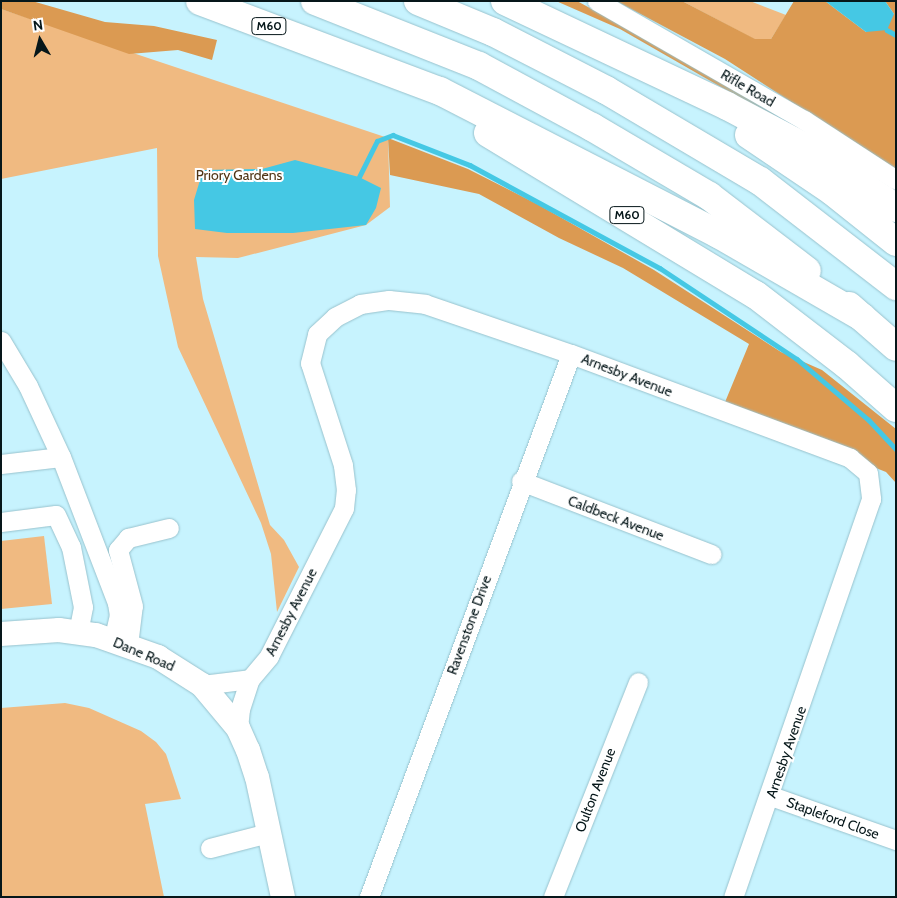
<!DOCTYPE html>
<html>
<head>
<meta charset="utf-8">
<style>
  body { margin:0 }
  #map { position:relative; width:897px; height:898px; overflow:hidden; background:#c7f3fe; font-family:Cabin,sans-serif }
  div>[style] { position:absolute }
  .green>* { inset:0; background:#f0ba81 }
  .forest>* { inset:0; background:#db9a52 }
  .water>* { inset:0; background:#45c8e4 }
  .stream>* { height:4.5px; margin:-2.25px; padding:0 2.25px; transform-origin:2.25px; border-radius:2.25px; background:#45c8e4 }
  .roads { filter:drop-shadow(0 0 1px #98c2cd) drop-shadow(0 0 1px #98c2cd) }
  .minor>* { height:19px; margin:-9.5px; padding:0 9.5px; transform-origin:9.5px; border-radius:9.5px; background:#fff }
  .major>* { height:24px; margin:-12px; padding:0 12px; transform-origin:12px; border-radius:12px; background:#fff }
  .highway>* { height:28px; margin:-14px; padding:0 14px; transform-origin:14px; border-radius:14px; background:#fff }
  span { translate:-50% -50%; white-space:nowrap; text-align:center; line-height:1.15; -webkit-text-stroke:4px #fff; paint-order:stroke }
  .shield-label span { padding:1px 4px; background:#fff; border:1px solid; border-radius:4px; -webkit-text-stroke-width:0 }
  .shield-label { font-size:12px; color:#06171a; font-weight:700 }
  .street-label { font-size:14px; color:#06171a }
  .park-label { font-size:14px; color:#503516 }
  .frame { position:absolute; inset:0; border:2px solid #06171a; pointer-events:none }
  .north { position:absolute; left:15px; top:15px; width:50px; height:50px; -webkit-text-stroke:4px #fff; paint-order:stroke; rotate:352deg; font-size:14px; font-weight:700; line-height:20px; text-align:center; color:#06171a }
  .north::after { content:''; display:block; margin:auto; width:18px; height:22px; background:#06171a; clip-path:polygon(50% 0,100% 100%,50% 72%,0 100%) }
</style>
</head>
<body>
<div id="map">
  <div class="green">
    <i style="clip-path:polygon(682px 1px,750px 1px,786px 15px,771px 39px,754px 39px)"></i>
    <i style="clip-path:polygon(1px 9px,388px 138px,390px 207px,366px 225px,238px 258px,196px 257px,203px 299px,270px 525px,284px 540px,299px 567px,277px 612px,271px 554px,261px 523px,178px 347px,158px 256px,157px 148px,1px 179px)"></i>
    <i style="clip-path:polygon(44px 536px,52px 604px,1px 609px,1px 541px)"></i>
    <i style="clip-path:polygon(65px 703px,89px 708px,141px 731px,156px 742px,166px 754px,181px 799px,145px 804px,164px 897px,1px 897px,1px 708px)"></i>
  </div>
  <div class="forest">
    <i style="clip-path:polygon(1px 1px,32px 1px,105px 22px,154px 26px,217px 40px,212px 60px,178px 50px,129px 54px,1px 9px)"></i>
    <i style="clip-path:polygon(556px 1px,577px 1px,777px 110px,773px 117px,620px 29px)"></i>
    <i style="clip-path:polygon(616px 1px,682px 1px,755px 39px,771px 39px,794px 1px,825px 1px,866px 32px,894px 14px,885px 1px,896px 1px,896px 170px,725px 59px)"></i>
    <i style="clip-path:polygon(388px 138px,468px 169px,537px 204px,654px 270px,781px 352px,822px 370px,896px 429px,896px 483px,886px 472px,723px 407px,749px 344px,623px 268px,559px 238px,479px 194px,390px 175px)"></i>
  </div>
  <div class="water">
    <i style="clip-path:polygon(825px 1px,885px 1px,894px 14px,887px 30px,866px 32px)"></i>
    <i style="clip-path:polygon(295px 160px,359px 177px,381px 188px,376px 208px,366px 225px,293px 233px,227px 233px,195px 229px,194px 200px,203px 170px,262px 169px)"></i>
  </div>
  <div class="stream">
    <i style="left:887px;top:30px;width:10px;rotate:29deg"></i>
    <i style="left:359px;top:177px;width:40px;rotate:-63.4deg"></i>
    <i style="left:377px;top:141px;width:17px;rotate:-21deg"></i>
    <i style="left:393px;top:135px;width:83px;rotate:21.3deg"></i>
    <i style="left:470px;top:165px;width:216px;rotate:28.5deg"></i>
    <i style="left:660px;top:268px;width:164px;rotate:33.6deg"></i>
    <i style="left:797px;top:359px;width:94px;rotate:40.3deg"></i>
    <i style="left:869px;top:420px;width:40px;rotate:47deg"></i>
  </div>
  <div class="roads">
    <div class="minor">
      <i style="left:597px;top:1px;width:239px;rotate:29.9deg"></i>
      <i style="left:804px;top:120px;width:110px;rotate:33.1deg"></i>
      <i style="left:1px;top:341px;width:52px;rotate:59deg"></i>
      <i style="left:28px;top:386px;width:78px;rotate:65.1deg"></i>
      <i style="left:1px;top:464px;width:60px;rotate:-6.7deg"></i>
      <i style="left:61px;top:457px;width:156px;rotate:69deg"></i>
      <i style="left:117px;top:603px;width:12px;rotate:81deg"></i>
      <i style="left:119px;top:615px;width:26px;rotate:103deg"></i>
      <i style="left:521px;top:481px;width:204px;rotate:21deg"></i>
      <i style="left:1px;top:522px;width:55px;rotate:-7.3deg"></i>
      <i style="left:56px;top:515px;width:35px;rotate:65deg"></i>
      <i style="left:71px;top:547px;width:61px;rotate:78.7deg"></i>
      <i style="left:83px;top:607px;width:25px;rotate:101deg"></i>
      <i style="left:128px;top:645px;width:39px;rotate:-83deg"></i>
      <i style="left:133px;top:606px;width:58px;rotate:-105deg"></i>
      <i style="left:118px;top:550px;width:16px;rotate:-50deg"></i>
      <i style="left:128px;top:538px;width:42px;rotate:-13.7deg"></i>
      <i style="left:202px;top:685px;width:48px;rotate:-7.1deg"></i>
      <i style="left:238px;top:728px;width:19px;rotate:-84deg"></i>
      <i style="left:240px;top:709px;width:32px;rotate:-72deg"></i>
      <i style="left:250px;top:679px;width:30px;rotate:-50deg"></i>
      <i style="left:269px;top:656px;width:166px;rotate:-63.1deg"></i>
      <i style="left:344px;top:508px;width:18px;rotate:-84deg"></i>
      <i style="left:346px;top:490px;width:25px;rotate:-97deg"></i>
      <i style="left:343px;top:465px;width:107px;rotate:-107.9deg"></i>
      <i style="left:310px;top:363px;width:30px;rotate:-76deg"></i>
      <i style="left:317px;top:334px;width:25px;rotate:-43deg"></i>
      <i style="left:335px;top:317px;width:28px;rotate:-27deg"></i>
      <i style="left:360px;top:304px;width:29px;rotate:-8deg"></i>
      <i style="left:389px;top:300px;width:36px;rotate:6deg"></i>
      <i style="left:425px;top:304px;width:154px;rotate:18.9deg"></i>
      <i style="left:571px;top:354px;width:298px;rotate:20.4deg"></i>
      <i style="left:850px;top:458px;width:23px;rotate:40deg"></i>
      <i style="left:868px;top:473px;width:26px;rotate:83deg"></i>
      <i style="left:871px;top:499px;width:421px;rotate:109.1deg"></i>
      <i style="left:771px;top:796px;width:133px;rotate:19.4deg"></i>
      <i style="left:210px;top:848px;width:60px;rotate:-14.5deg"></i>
      <i style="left:369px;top:897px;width:579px;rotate:-69.59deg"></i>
      <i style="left:553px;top:897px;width:231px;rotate:-68.4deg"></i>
    </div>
    <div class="major">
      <i style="left:1px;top:634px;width:58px;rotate:-3.9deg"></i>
      <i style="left:59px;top:630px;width:37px;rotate:8deg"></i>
      <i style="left:96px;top:635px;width:66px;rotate:19.5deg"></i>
      <i style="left:158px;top:657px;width:52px;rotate:32.5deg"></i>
      <i style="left:202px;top:685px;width:56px;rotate:50.1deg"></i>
      <i style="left:238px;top:728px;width:24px;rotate:66deg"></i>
      <i style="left:248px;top:750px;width:28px;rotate:72deg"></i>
      <i style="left:257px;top:777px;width:123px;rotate:77.8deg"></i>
    </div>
    <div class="highway">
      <i style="left:200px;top:1px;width:256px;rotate:20.6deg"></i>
      <i style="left:440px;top:91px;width:313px;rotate:27.2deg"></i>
      <i style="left:718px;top:234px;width:166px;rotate:30deg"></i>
      <i style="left:315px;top:1px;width:176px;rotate:21.6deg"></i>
      <i style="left:479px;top:66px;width:128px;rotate:28.4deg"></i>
      <i style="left:592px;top:127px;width:136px;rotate:30.5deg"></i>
      <i style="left:709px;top:196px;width:123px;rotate:37.4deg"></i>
      <i style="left:418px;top:1px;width:81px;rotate:22.5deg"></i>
      <i style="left:493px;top:32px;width:127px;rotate:27.2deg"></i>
      <i style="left:606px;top:90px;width:179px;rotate:30.6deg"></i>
      <i style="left:760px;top:181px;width:172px;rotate:37.7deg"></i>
      <i style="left:505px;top:1px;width:246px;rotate:25.3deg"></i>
      <i style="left:727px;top:106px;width:94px;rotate:27.9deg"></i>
      <i style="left:810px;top:150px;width:104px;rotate:34deg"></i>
      <i style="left:488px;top:133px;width:313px;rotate:31.2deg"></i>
      <i style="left:756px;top:295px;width:115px;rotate:37.6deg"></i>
      <i style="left:847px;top:365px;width:65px;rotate:41.3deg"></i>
      <i style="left:749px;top:135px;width:100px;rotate:34deg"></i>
      <i style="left:832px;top:191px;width:82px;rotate:38.6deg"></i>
      <i style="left:849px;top:306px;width:62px;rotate:41.1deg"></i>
    </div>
  </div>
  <div class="shield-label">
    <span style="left:269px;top:26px">M60</span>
    <span style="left:627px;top:215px">M60</span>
  </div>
  <div class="street-label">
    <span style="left:748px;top:88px;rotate:30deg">Rifle Road</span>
    <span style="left:627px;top:375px;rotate:21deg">Arnesby Avenue</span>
    <span style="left:616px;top:518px;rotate:21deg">Caldbeck Avenue</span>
    <span style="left:291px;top:612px;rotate:-63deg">Arnesby Avenue</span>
    <span style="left:469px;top:625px;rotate:-70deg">Ravenstone Drive</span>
    <span style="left:144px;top:654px;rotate:23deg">Dane Road</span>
    <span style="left:786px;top:752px;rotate:-71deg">Arnesby Avenue</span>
    <span style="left:595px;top:790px;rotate:-69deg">Oulton Avenue</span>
    <span style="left:833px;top:818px;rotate:20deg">Stapleford Close</span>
  </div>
  <div class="park-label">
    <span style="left:239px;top:175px">Priory Gardens</span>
  </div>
  <div class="frame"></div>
  <div class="north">N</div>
</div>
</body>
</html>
